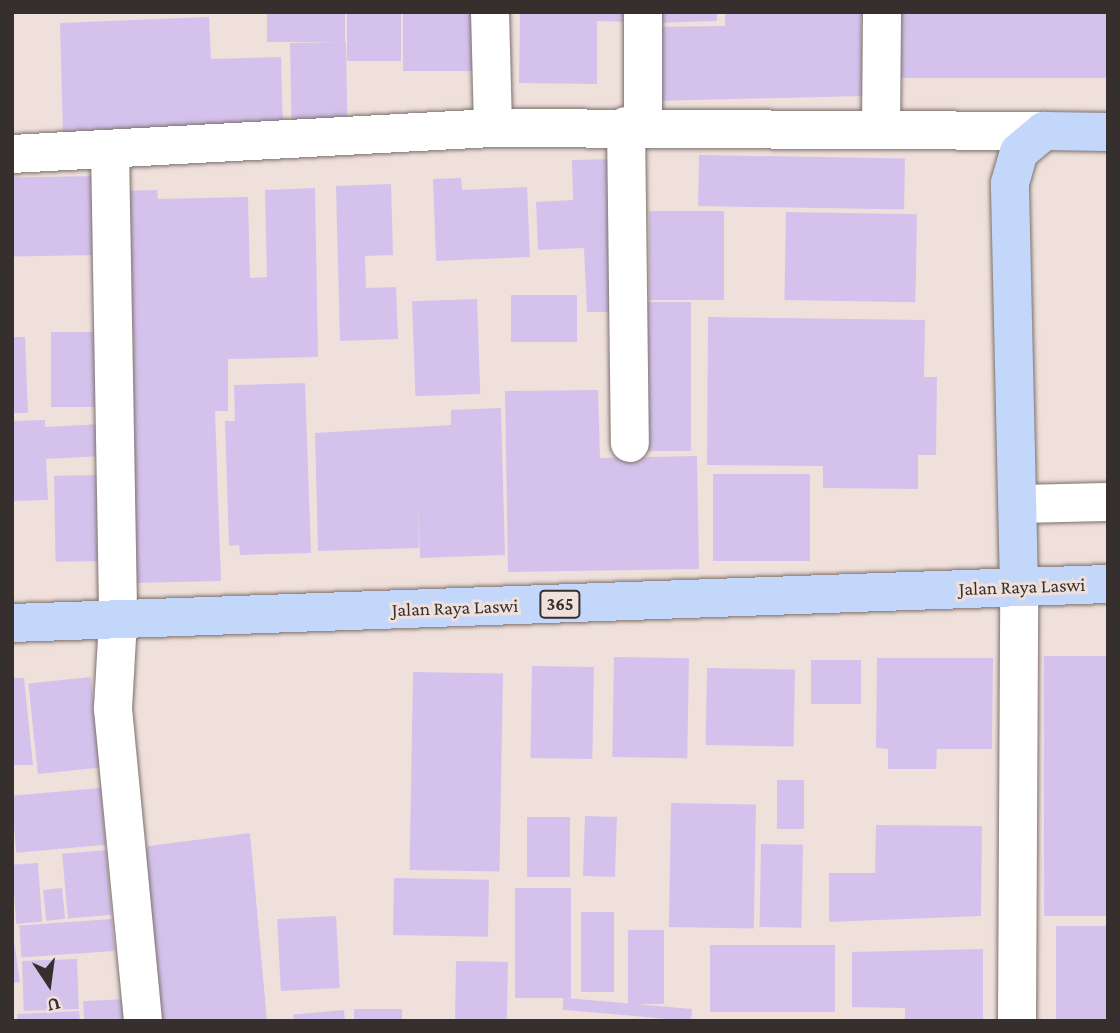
<!DOCTYPE html>
<html>
<head>
<meta charset="utf-8">
<style>
  body { margin:0 }
  #map { position:relative; width:1120px; height:1033px; overflow:hidden; background:#efe0db; font-family:"Crimson Pro",serif }
  div>[style] { position:absolute }
  .building>* { inset:0; background:#d4c2ed; transform-origin:0 0 }
  .roads { filter:drop-shadow(0 0 2px #7d706c) drop-shadow(0 0 2px #7d706c) }
  .minor>* { height:38px; margin:-19px; padding:0 19px; transform-origin:19px; border-radius:19px; background:#fff }
  .major>* { height:38px; margin:-19px; padding:0 19px; transform-origin:19px; border-radius:19px; background:#c3d7fb }
  span { translate:-50% -50%; white-space:nowrap; text-align:center; line-height:1.15; -webkit-text-stroke:6px #efe0db; paint-order:stroke }
  .shield-label span { padding:2px 5px; background:#efe0db; border:2px solid; border-radius:5px; -webkit-text-stroke-width:0 }
  .shield-label { font-size:18px; color:#352f2d; font-weight:700 }
  .street-label { font-size:19px; color:#352f2d }
  .frame { position:absolute; inset:0; border:14px solid #352f2d; pointer-events:none }
  .north { position:absolute; left:14px; top:949px; width:70px; height:70px; -webkit-text-stroke:5px #efe0db; paint-order:stroke; rotate:167deg; font-size:19px; font-weight:700; line-height:28px; text-align:center; color:#352f2d }
  .north::after { content:''; display:block; margin:auto; width:24px; height:32px; background:#352f2d; clip-path:polygon(50% 0,100% 100%,50% 72%,0 100%) }
</style>
</head>
<body>
<div id="map">
  <div class="building">
    <i style="left:267px;top:12px;width:78px;height:30px"></i>
    <i style="left:347px;top:12px;width:54px;height:49px"></i>
    <i style="left:403px;top:12px;width:77px;height:59px"></i>
    <i style="clip-path:polygon(520px 12px,634px 12px,634px 22px,597px 21px,597px 84px,519px 83px)"></i>
    <i style="clip-path:polygon(651px 12px,717px 12px,717px 21px,651px 23px)"></i>
    <i style="clip-path:polygon(725px 12px,861px 12px,863px 96px,654px 101px,652px 27px,725px 26px)"></i>
    <i style="left:900px;top:12px;width:208px;height:66px"></i>
    <i style="clip-path:polygon(209px 17px,211px 59px,281px 57px,283px 131px,63px 138px,60px 23px)"></i>
    <i style="left:346px;top:42px;width:87px;height:56px;rotate:89deg"></i>
    <i style="left:699px;top:155px;width:206px;height:51px;rotate:1deg"></i>
    <i style="clip-path:polygon(615px 159px,620px 312px,587px 312px,584px 248px,538px 250px,536px 202px,573px 200px,572px 160px)"></i>
    <i style="left:97px;top:176px;width:79px;height:85px;rotate:89deg"></i>
    <i style="clip-path:polygon(461px 178px,462px 190px,527px 187px,530px 257px,436px 261px,433px 179px)"></i>
    <i style="clip-path:polygon(391px 184px,393px 255px,365px 256px,366px 288px,396px 287px,398px 339px,340px 341px,336px 186px)"></i>
    <i style="clip-path:polygon(315px 188px,318px 357px,228px 359px,228px 411px,215px 411px,221px 581px,135px 583px,133px 326px,120px 326px,117px 191px,157px 190px,158px 199px,248px 197px,250px 278px,267px 277px,265px 190px)"></i>
    <i style="left:724px;top:211px;width:89px;height:75px;rotate:90deg"></i>
    <i style="left:786px;top:212px;width:131px;height:88px;rotate:1deg"></i>
    <i style="left:577px;top:295px;width:47px;height:66px;rotate:90deg"></i>
    <i style="left:477px;top:299px;width:95px;height:65px;rotate:88deg"></i>
    <i style="left:647px;top:302px;width:44px;height:149px"></i>
    <i style="clip-path:polygon(708px 317px,925px 320px,924px 377px,937px 377px,936px 455px,918px 455px,918px 489px,823px 488px,823px 466px,707px 465px)"></i>
    <i style="left:51px;top:332px;width:55px;height:75px"></i>
    <i style="clip-path:polygon(12px 337px,25px 337px,28px 413px,12px 413px)"></i>
    <i style="clip-path:polygon(305px 383px,311px 553px,240px 555px,239px 545px,229px 546px,225px 421px,235px 421px,234px 385px)"></i>
    <i style="clip-path:polygon(598px 390px,600px 458px,697px 456px,699px 569px,508px 572px,505px 391px)"></i>
    <i style="clip-path:polygon(501px 408px,505px 555px,420px 558px,418px 494px,419px 548px,318px 551px,315px 433px,451px 425px,451px 410px)"></i>
    <i style="clip-path:polygon(45px 420px,45px 427px,102px 424px,103px 456px,46px 459px,48px 500px,12px 501px,12px 421px)"></i>
    <i style="left:810px;top:474px;width:87px;height:97px;rotate:90deg"></i>
    <i style="left:104px;top:475px;width:86px;height:50px;rotate:89deg"></i>
    <i style="left:1044px;top:656px;width:64px;height:260px"></i>
    <i style="left:614px;top:657px;width:75px;height:100px;rotate:1deg"></i>
    <i style="clip-path:polygon(877px 658px,993px 658px,992px 749px,937px 749px,936px 769px,888px 769px,888px 749px,876px 748px)"></i>
    <i style="left:811px;top:660px;width:50px;height:44px"></i>
    <i style="left:532px;top:666px;width:62px;height:92px;rotate:1deg"></i>
    <i style="left:707px;top:668px;width:88px;height:77px;rotate:1deg"></i>
    <i style="left:413px;top:672px;width:90px;height:198px;rotate:1deg"></i>
    <i style="left:91px;top:677px;width:91px;height:63px;rotate:84deg"></i>
    <i style="clip-path:polygon(12px 678px,24px 678px,33px 765px,12px 765px)"></i>
    <i style="left:777px;top:780px;width:27px;height:49px"></i>
    <i style="left:101px;top:788px;width:57px;height:90px;rotate:85deg"></i>
    <i style="left:671px;top:803px;width:85px;height:124px;rotate:1deg"></i>
    <i style="left:585px;top:816px;width:32px;height:60px;rotate:2deg"></i>
    <i style="left:527px;top:817px;width:43px;height:60px"></i>
    <i style="clip-path:polygon(876px 825px,982px 826px,981px 916px,829px 922px,829px 873px,875px 873px)"></i>
    <i style="clip-path:polygon(250px 833px,267px 1021px,157px 1021px,136px 858px,149px 846px)"></i>
    <i style="left:761px;top:844px;width:42px;height:83px;rotate:1deg"></i>
    <i style="left:106px;top:850px;width:65px;height:44px;rotate:85deg"></i>
    <i style="left:38px;top:863px;width:59px;height:26px;rotate:86deg"></i>
    <i style="left:394px;top:878px;width:95px;height:57px;rotate:1deg"></i>
    <i style="left:62px;top:888px;width:31px;height:19px;rotate:84deg"></i>
    <i style="left:515px;top:888px;width:56px;height:110px"></i>
    <i style="left:581px;top:912px;width:33px;height:80px"></i>
    <i style="left:336px;top:916px;width:72px;height:59px;rotate:87deg"></i>
    <i style="left:112px;top:919px;width:32px;height:93px;rotate:86deg"></i>
    <i style="left:1056px;top:926px;width:52px;height:95px"></i>
    <i style="clip-path:polygon(12px 927px,20px 982px,12px 983px)"></i>
    <i style="left:628px;top:930px;width:36px;height:74px"></i>
    <i style="left:710px;top:945px;width:125px;height:67px"></i>
    <i style="clip-path:polygon(983px 949px,983px 1021px,905px 1021px,905px 1008px,852px 1007px,852px 952px)"></i>
    <i style="left:77px;top:959px;width:50px;height:55px;rotate:88deg"></i>
    <i style="left:456px;top:961px;width:52px;height:60px;rotate:1deg"></i>
    <i style="left:124px;top:999px;width:22px;height:41px;rotate:87deg"></i>
    <i style="left:354px;top:1009px;width:48px;height:12px"></i>
    <i style="left:692px;top:1009px;width:12px;height:129px;rotate:95deg"></i>
    <i style="left:344px;top:1010px;width:11px;height:51px;rotate:85deg"></i>
    <i style="clip-path:polygon(79px 1011px,80px 1021px,18px 1021px,17px 1014px)"></i>
  </div>
  <div class="roads">
    <div class="minor">
      <i style="left:490px;top:12px;width:116px;rotate:88.5deg"></i>
      <i style="left:643px;top:12px;width:113px;rotate:90deg"></i>
      <i style="left:626px;top:126px;width:317px;rotate:89.3deg"></i>
      <i style="left:881px;top:129px;width:117px;rotate:-89.5deg"></i>
      <i style="left:110px;top:150px;width:471px;rotate:89deg"></i>
      <i style="left:118px;top:621px;width:88px;rotate:93.3deg"></i>
      <i style="left:113px;top:709px;width:313px;rotate:84.5deg"></i>
      <i style="left:12px;top:154px;width:482px;rotate:-3.1deg"></i>
      <i style="left:493px;top:128px;width:551px;rotate:0.31deg"></i>
      <i style="left:1018px;top:504px;width:90px;rotate:-1.3deg"></i>
      <i style="left:1017px;top:1021px;width:435px;rotate:-89.7deg"></i>
    </div>
    <div class="major">
      <i style="left:1019px;top:586px;width:403px;rotate:-91.3deg"></i>
      <i style="left:1010px;top:183px;width:32px;rotate:-74deg"></i>
      <i style="left:1019px;top:152px;width:33px;rotate:-40deg"></i>
      <i style="left:1044px;top:131px;width:64px;rotate:0.9deg"></i>
      <i style="left:12px;top:623px;width:1097px;rotate:-2.04deg"></i>
    </div>
  </div>
  <div class="shield-label">
    <span style="left:560px;top:604px">365</span>
  </div>
  <div class="street-label">
    <span style="left:1022px;top:587px;rotate:-2deg">Jalan Raya Laswi</span>
    <span style="left:455px;top:608px;rotate:-2deg">Jalan Raya Laswi</span>
  </div>
  <div class="frame"></div>
  <div class="north">U</div>
</div>
</body>
</html>
